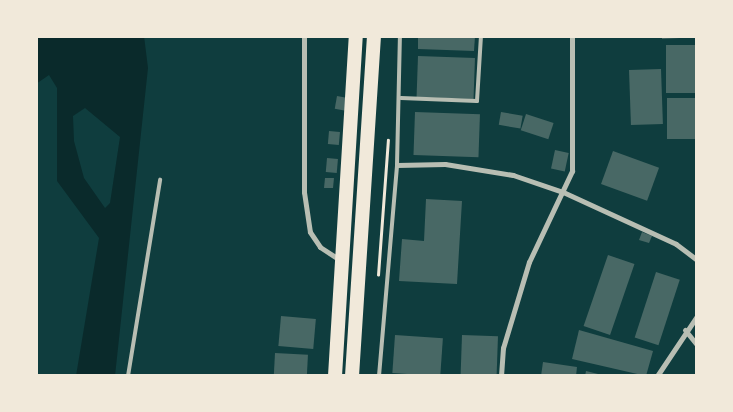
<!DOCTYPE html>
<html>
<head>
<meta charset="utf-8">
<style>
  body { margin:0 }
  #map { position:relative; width:733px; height:412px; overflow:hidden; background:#0f3d3e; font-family:Figtree,sans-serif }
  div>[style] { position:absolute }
  .water>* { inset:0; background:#0a2a2b }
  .building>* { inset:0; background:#486865; transform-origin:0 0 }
  .path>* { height:2.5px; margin:-1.25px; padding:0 1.25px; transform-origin:1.25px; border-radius:1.25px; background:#f1e9da }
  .service>* { height:4px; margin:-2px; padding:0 2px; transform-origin:2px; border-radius:2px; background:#b8beb3 }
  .minor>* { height:5px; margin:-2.5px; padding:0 2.5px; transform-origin:2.5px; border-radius:2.5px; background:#b8beb3 }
  .trunk>* { height:14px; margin:-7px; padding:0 7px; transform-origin:7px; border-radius:7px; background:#f1e9da }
  span { translate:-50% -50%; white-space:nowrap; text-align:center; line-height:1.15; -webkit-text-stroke:5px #f1e9da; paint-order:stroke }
  .frame { position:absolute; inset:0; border:38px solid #f1e9da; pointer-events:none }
</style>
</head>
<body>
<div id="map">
  <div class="water">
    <i style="clip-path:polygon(evenodd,36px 36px,144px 36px,148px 68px,115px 376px,76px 376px,99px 238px,57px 181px,57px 88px,49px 75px,36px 84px,36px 36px,85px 108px,120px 137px,110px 203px,105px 208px,84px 178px,74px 141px,73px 116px,85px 108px)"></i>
  </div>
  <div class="building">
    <i style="clip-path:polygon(418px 36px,475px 36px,474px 51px,418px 49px)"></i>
    <i style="clip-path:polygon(662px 36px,680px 36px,680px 38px,662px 39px)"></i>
    <i style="left:697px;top:45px;width:48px;height:31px;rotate:90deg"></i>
    <i style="left:418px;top:56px;width:57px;height:41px;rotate:2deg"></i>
    <i style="left:661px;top:69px;width:55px;height:32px;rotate:88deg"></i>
    <i style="left:337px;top:96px;width:11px;height:13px;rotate:10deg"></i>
    <i style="left:697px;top:98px;width:41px;height:30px;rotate:90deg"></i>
    <i style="left:415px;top:112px;width:65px;height:43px;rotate:2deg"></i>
    <i style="left:501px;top:112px;width:22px;height:13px;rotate:10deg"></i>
    <i style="left:526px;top:114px;width:29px;height:17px;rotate:18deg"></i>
    <i style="left:329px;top:131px;width:11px;height:13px;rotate:5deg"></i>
    <i style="left:555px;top:150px;width:14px;height:19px;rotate:12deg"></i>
    <i style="left:613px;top:151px;width:49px;height:35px;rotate:20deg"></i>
    <i style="left:327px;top:158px;width:11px;height:14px;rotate:5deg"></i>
    <i style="clip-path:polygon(325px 178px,334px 178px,333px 188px,324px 188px)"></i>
    <i style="clip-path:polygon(426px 199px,462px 201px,457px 284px,399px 281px,402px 239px,424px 241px)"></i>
    <i style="clip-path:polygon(642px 232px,652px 236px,649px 243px,639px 240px)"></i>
    <i style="left:608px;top:255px;width:28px;height:75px;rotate:19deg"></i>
    <i style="left:656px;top:272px;width:25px;height:69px;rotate:18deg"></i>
    <i style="left:281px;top:316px;width:35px;height:30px;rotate:5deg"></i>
    <i style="clip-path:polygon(579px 330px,653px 351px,646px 376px,572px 359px)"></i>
    <i style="left:395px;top:335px;width:48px;height:38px;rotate:4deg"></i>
    <i style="left:462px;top:335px;width:36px;height:41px;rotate:2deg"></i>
    <i style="left:275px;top:353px;width:33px;height:23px;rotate:3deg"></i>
    <i style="clip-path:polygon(543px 362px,577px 367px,576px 376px,541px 376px)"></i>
    <i style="clip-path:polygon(586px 371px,602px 375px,602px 376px,585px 376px)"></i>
  </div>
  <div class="path">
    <i style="left:378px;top:275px;width:135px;rotate:-85.8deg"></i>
  </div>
  <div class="service">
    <i style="left:401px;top:98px;width:76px;rotate:2.3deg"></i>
    <i style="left:477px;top:101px;width:65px;rotate:-86.5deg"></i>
    <i style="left:128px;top:376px;width:199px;rotate:-80.7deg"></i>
    <i style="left:379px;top:376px;width:212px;rotate:-85.1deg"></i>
    <i style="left:397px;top:165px;width:129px;rotate:-88.7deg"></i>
  </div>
  <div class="minor">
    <i style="left:304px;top:36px;width:156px;rotate:90deg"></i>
    <i style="left:304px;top:192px;width:40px;rotate:81.5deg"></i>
    <i style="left:310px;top:232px;width:18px;rotate:56deg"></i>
    <i style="left:320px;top:247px;width:24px;rotate:33deg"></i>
    <i style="left:397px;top:165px;width:48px;rotate:-1.2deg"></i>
    <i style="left:445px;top:164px;width:69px;rotate:9.2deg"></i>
    <i style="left:513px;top:175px;width:53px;rotate:18.8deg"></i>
    <i style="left:563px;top:192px;width:124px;rotate:24.7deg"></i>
    <i style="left:676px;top:244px;width:26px;rotate:37deg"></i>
    <i style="left:685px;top:330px;width:19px;rotate:51deg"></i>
    <i style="left:501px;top:376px;width:28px;rotate:-86deg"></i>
    <i style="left:503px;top:348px;width:90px;rotate:-73.2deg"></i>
    <i style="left:529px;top:262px;width:101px;rotate:-64.7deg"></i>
    <i style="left:572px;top:171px;width:135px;rotate:-90deg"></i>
    <i style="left:657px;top:376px;width:72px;rotate:-56.3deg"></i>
  </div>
  <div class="trunk">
    <i style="left:335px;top:376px;width:341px;rotate:-86.5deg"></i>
    <i style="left:352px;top:376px;width:341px;rotate:-86.3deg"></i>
  </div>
  <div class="frame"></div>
</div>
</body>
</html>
